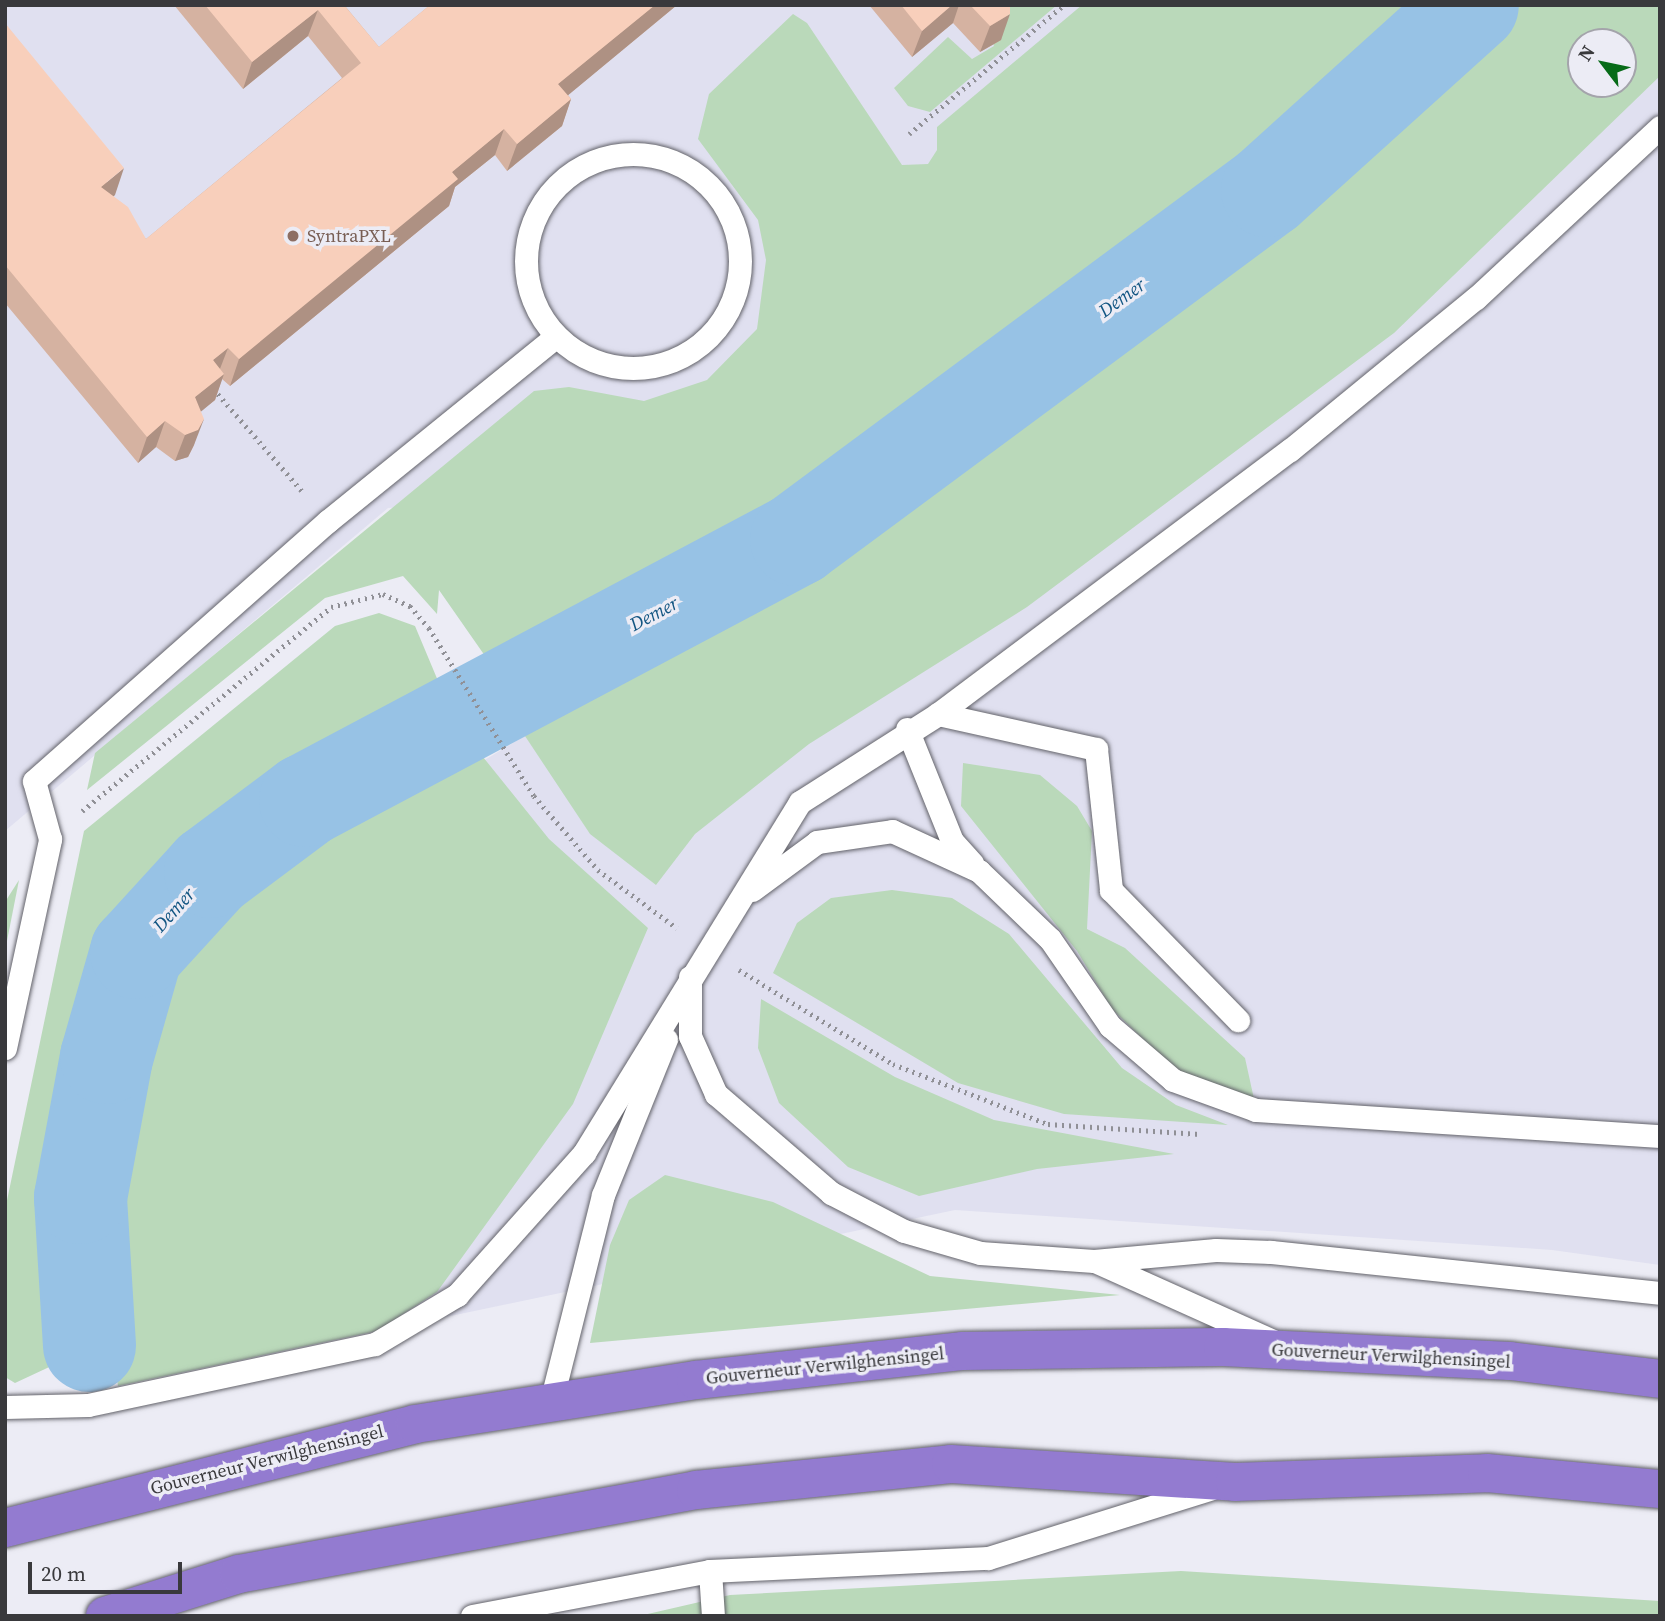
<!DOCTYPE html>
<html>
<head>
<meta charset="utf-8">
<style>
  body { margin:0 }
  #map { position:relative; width:1665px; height:1621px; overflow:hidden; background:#ececf5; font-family:"Source Serif 4",serif }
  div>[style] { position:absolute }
  .built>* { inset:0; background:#e0e0f0 }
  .green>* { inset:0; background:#bad9ba }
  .river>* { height:93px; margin:-46.5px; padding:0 46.5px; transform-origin:46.5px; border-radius:46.5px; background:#97c2e5 }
  .path>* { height:4.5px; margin-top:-2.25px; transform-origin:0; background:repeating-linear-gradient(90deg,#909096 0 2px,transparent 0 7px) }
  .roads { filter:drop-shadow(0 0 2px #63636a) drop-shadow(0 0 2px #63636a) }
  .lane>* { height:23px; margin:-11.5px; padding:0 11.5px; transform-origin:11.5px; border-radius:11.5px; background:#fff }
  .lane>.ring { margin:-11.5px; padding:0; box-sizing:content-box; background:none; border:23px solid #fff; border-radius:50% }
  .highway>* { height:38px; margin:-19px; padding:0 19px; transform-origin:19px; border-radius:19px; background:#937bd0 }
  .wall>* { inset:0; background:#d5b2a1 }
  .shaded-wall>* { inset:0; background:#ae9183 }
  .building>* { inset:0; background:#f8cfbb }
  .dots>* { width:19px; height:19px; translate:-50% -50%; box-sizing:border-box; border:4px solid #ececf5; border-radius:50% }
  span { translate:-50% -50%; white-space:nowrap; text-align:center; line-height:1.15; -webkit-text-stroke:7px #ececf5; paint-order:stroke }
  .education-label { font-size:18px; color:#785e54 }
  .left { translate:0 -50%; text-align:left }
  .street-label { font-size:18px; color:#39393c }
  .water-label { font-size:19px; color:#125582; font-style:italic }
  .frame { position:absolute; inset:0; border:7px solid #39393c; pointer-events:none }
  .north { position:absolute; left:1567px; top:28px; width:70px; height:70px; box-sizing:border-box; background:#ececf5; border:2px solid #a4a4ab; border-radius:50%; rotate:302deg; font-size:19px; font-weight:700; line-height:28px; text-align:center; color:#39393c }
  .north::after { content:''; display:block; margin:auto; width:24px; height:32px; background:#076b18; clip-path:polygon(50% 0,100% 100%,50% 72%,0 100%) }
  .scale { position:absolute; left:28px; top:1562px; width:154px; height:32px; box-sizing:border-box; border:4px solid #39393c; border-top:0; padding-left:9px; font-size:21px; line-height:24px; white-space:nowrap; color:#39393c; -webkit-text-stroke:5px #ececf5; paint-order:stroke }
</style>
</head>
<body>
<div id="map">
  <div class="built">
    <i style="clip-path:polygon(5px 5px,1364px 5px,753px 483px,388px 508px,5px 831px)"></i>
    <i style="clip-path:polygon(evenodd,1502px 5px,1660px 5px,1660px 1265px,1552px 1250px,955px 1210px,118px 1386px,100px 1243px,171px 949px,697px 632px,1336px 178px,1502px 5px,1581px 42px,1623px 42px,1623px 84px,1581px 84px,1581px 42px)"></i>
  </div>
  <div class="green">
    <i style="clip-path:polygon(980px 5px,1057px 5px,930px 112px,908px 106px,894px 88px,948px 37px,972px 59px,994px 46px)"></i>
    <i style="clip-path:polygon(1082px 5px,1425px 5px,1237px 169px,763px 513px,492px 666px,439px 590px,437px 614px,403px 576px,325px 598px,87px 790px,95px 753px,534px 391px,569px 387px,644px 401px,707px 380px,757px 329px,766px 260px,758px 220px,698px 139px,709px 94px,793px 14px,807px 23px,902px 165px,928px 164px,937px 150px,937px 127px)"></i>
    <i style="clip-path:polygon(evenodd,1509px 5px,1660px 5px,1660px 76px,1394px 333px,1027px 607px,809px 744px,695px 834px,656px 885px,590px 834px,523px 733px,812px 566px,1336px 178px,1509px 5px,1581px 42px,1623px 42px,1623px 84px,1581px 84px,1581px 42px)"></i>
    <i style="clip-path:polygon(379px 613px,415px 626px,441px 688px,264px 782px,118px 915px,63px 1103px,38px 1261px,60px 1362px,15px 1383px,5px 1377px,5px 1210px,84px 831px,335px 626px)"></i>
    <i style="clip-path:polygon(479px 752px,549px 839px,648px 928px,573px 1104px,437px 1292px,377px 1331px,118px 1386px,100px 1243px,136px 1002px,194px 914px)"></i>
    <i style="clip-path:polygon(963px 763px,1040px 775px,1077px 806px,1092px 831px,1087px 929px,1125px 948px,1245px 1058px,1254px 1099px,1175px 1070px,1112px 1009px,1077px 951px,961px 806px)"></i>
    <i style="clip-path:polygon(19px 880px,5px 951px,5px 902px)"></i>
    <i style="clip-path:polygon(892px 890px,952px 898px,1009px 934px,1122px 1068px,1176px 1105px,1228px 1125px,1064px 1114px,958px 1083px,773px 973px,797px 923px,831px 898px)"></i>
    <i style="clip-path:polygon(761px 999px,895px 1077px,994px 1120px,1174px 1154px,1037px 1169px,919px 1196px,848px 1167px,779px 1103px,758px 1048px)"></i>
    <i style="clip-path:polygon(665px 1175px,773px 1202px,930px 1276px,1120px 1295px,590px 1343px,610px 1245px,629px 1200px)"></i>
    <i style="clip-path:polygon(1181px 1571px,1660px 1601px,1660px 1616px,639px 1616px,730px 1595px)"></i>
  </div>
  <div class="river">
    <i style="left:89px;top:1345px;width:148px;rotate:-93.5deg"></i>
    <i style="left:80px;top:1197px;width:142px;rotate:-79.5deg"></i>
    <i style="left:106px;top:1057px;width:109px;rotate:-74.1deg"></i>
    <i style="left:136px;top:952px;width:110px;rotate:-47.6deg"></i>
    <i style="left:210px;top:871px;width:119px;rotate:-36.8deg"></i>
    <i style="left:305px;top:800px;width:556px;rotate:-27.99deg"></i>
    <i style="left:796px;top:539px;width:586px;rotate:-36.54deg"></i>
    <i style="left:1267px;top:190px;width:276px;rotate:-42.1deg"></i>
  </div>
  <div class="path">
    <i style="left:909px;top:134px;width:202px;rotate:-39.8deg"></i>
    <i style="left:218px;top:394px;width:128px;rotate:49.1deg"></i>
    <i style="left:82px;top:811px;width:322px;rotate:-39.3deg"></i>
    <i style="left:331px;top:607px;width:54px;rotate:-14deg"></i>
    <i style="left:383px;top:594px;width:30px;rotate:24deg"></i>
    <i style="left:410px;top:606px;width:29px;rotate:49deg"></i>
    <i style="left:429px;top:628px;width:198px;rotate:58deg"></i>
    <i style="left:534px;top:796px;width:98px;rotate:49.1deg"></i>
    <i style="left:598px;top:870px;width:98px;rotate:36.3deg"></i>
    <i style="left:739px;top:970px;width:180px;rotate:31.4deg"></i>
    <i style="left:893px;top:1064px;width:166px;rotate:21.2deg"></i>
    <i style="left:1048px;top:1124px;width:152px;rotate:3.8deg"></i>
  </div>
  <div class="roads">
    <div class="lane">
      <i class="ring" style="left:526px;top:154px;width:191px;height:191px"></i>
      <i style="left:938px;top:714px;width:162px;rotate:12.5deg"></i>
      <i style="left:1096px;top:749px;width:142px;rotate:83.9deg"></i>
      <i style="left:1111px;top:890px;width:182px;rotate:45.7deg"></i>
      <i style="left:907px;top:729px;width:121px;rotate:68.1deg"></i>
      <i style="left:952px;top:841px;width:30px;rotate:48deg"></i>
      <i style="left:752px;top:890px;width:81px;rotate:-36.4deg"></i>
      <i style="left:817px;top:842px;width:76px;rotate:-8.3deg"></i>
      <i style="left:892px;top:831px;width:96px;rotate:24.7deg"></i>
      <i style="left:979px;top:871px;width:98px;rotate:43.8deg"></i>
      <i style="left:1050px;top:939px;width:106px;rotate:55.4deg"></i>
      <i style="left:1110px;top:1026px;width:83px;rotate:40.6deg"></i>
      <i style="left:1173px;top:1080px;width:88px;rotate:19.9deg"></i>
      <i style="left:1256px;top:1110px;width:405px;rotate:3.7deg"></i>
      <i style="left:690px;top:977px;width:59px;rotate:90deg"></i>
      <i style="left:690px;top:1036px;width:64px;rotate:65.9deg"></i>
      <i style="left:716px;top:1094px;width:152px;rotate:40.7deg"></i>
      <i style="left:831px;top:1193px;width:82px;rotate:27.5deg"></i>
      <i style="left:904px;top:1231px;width:79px;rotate:16.1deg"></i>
      <i style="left:980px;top:1253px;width:114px;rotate:4deg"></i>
      <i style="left:1094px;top:1261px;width:122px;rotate:-5.2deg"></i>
      <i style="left:1216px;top:1250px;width:55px;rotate:2.1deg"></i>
      <i style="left:1271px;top:1252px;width:391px;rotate:6deg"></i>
      <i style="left:5px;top:1048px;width:214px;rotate:-77.8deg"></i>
      <i style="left:50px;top:839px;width:60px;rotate:-105.4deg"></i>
      <i style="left:34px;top:781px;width:392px;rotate:-41.5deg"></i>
      <i style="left:328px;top:521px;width:292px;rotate:-39deg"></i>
      <i style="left:1097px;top:1262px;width:193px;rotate:24.2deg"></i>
      <i style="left:551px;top:1402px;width:213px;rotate:-75.9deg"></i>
      <i style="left:603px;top:1195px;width:168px;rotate:-68deg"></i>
      <i style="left:5px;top:1407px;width:83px;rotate:-1.4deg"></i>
      <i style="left:88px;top:1405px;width:293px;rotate:-12deg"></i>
      <i style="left:375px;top:1344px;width:96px;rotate:-30.9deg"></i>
      <i style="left:457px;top:1295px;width:191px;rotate:-48.2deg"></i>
      <i style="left:584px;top:1153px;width:412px;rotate:-58.4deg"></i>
      <i style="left:800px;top:802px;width:164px;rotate:-32.5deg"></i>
      <i style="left:938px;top:714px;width:440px;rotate:-36.9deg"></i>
      <i style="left:1290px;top:450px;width:240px;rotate:-39.3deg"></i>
      <i style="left:1476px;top:298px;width:251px;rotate:-42.9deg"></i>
      <i style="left:710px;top:1571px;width:45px;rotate:86.2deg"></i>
      <i style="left:472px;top:1616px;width:242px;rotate:-10.7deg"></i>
      <i style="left:710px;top:1571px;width:278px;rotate:-2.7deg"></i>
      <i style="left:988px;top:1558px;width:232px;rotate:-17.3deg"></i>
    </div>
    <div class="highway">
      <i style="left:5px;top:1528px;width:423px;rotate:-14.2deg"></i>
      <i style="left:415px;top:1424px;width:284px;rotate:-8.9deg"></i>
      <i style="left:696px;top:1380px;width:269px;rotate:-6.2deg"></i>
      <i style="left:963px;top:1351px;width:260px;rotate:-0.9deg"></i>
      <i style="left:1223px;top:1347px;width:287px;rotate:2.8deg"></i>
      <i style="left:1510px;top:1361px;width:151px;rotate:6.8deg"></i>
      <i style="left:105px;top:1616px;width:140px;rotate:-17.4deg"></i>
      <i style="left:239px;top:1574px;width:465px;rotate:-10.4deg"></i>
      <i style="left:696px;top:1490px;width:256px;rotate:-5.8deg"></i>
      <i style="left:951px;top:1464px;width:285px;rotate:3.6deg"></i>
      <i style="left:1235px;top:1482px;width:252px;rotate:-2deg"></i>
      <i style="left:1487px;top:1473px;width:174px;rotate:5.3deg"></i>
    </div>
  </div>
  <div class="wall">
    <i style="clip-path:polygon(174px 5px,346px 5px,345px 6px,379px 47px,430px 5px,677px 5px,568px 95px,571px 99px,562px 126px,507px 171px,495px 155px,455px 187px,449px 206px,230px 386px,222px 379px,215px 400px,201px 411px,194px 445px,188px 457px,175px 461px,156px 447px,138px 463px,5px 303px,5px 23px,115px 195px,113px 196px,146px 239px,342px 78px,308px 36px,243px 89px)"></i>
    <i style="clip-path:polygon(869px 5px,1010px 5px,1001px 40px,980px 52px,953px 23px,912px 57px)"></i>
  </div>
  <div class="shaded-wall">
    <i style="clip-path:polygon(655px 5px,677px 5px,549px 111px,558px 84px)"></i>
    <i style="clip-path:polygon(952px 5px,959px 5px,953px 23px,912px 57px,922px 31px)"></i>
    <i style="clip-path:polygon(318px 10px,308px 36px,243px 89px,252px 62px)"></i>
    <i style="clip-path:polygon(1010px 14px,1001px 40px,980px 52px,990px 26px)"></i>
    <i style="clip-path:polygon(571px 99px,562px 126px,507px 171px,517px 144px)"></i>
    <i style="clip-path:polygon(504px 129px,495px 155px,455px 187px,449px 206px,230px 386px,239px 359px,452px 172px)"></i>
    <i style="clip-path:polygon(124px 168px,115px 195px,92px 213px,101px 187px)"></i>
    <i style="clip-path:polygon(228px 348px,218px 374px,213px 360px)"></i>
    <i style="clip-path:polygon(224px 374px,215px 400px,186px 424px,195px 397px)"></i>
    <i style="clip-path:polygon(204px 419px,194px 445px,188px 457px,175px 461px,185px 435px)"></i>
    <i style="clip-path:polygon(165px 421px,156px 447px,138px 463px,147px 437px)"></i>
  </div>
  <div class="building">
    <i style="clip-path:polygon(205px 5px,344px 5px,379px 47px,430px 5px,655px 5px,558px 84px,571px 99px,517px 144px,504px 129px,452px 172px,458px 179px,239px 359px,228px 348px,213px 360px,224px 374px,195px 397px,204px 419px,198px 430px,185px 435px,165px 421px,147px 437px,5px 265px,5px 23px,124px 168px,101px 187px,128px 207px,146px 239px,361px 63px,318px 10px,252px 62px)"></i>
    <i style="clip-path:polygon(901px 5px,952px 5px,922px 31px)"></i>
    <i style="clip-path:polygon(970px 5px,1010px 5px,1010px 14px,990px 26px)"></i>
  </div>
  <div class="dots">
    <i style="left:293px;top:236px;background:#8d6e63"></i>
  </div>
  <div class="education-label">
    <span class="left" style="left:307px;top:236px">SyntraPXL</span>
  </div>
  <div class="street-label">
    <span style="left:1391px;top:1356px;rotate:3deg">Gouverneur Verwilghensingel</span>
    <span style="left:825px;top:1366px;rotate:-6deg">Gouverneur Verwilghensingel</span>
    <span style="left:267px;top:1460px;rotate:-14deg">Gouverneur Verwilghensingel</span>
  </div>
  <div class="water-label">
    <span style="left:1122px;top:298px;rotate:-36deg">Demer</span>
    <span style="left:654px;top:614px;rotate:-28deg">Demer</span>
    <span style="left:174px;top:910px;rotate:-48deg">Demer</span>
  </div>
  <div class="frame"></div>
  <div class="north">N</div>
  <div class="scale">20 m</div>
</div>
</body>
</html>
